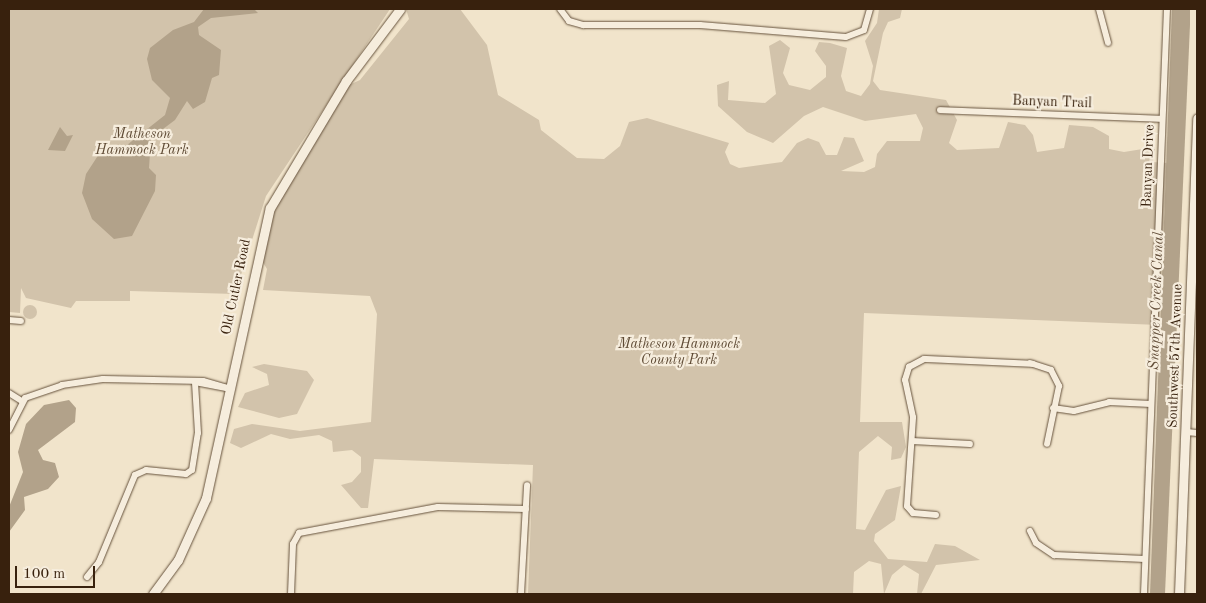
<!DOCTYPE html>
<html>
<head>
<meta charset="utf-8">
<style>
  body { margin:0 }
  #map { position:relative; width:1206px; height:603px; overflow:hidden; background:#f1e4cb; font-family:"Old Standard TT",serif }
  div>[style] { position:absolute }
  .green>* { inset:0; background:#d2c3ab }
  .round { border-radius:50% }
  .water>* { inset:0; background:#b2a28a }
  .roads { filter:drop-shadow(0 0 1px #66523c) drop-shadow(0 0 1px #66523c) }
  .minor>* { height:6px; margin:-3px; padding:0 3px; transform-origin:3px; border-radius:3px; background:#f6eddd }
  .secondary>* { height:9px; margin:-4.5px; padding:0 4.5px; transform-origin:4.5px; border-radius:4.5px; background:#f6eddd }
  span { translate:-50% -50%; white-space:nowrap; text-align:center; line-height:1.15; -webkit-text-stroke:4.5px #f6eddd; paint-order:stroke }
  .street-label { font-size:14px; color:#38210d }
  .park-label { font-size:14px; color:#5e4a34; font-style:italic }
  .water-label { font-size:15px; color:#634e39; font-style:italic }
  .frame { position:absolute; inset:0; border:10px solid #38210d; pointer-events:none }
  .scale { position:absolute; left:15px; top:566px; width:80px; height:22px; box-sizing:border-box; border:2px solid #38210d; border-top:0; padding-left:6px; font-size:15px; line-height:18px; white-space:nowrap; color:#38210d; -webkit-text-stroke:4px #f6eddd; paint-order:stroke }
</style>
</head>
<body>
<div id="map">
  <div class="green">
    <i style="clip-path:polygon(9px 9px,390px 9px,266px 196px,235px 294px,130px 291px,130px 301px,76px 301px,71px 308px,26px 298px,21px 288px,20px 313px,9px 312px)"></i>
    <i style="clip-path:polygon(406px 9px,460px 9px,487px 45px,498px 95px,539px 120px,541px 130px,577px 158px,604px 159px,620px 146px,629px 122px,647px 118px,729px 143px,725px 152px,730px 164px,739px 168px,782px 162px,797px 143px,808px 138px,819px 142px,826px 155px,837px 155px,844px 137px,854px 138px,864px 161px,841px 171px,864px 172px,875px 167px,877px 154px,887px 141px,920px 141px,923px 128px,916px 114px,865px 121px,823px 107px,804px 116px,773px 143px,747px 132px,718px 106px,717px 85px,729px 81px,728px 100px,765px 103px,776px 94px,769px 46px,780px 40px,790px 48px,783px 73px,789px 85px,810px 90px,826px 77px,826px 66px,815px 51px,819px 42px,830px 43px,847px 48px,841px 76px,846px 91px,861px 96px,870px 84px,873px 66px,865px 41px,877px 23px,879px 9px,902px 9px,900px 18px,888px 22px,883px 33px,873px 81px,880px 90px,946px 100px,957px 120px,949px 143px,957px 150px,999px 148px,1008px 122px,1025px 125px,1033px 135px,1037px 152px,1064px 148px,1069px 125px,1093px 127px,1109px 136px,1109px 149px,1124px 152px,1155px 147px,1153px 162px,1167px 163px,1159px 325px,864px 313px,860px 422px,902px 422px,906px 447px,901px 458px,891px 460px,892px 447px,878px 436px,859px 452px,856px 529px,865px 530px,886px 490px,901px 486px,895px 520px,875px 534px,874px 541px,888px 559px,927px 562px,935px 544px,955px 546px,980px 560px,936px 565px,921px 594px,917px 594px,919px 574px,904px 565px,892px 575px,884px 594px,881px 564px,869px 561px,854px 572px,853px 594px,528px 594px,533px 465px,374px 459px,368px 508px,361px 508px,341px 485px,352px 482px,361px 472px,361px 457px,352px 450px,333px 452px,332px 441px,319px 435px,290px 439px,271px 434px,241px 448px,230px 443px,234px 429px,252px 424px,300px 431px,371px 422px,377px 314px,370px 296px,263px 290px,267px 269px,261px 259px,271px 218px,311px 143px,349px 85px,360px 80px,409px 19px)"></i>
    <i class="round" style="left:23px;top:305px;width:14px;height:14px"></i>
    <i style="clip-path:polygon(264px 364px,307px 371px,314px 380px,297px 414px,279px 418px,238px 407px,245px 393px,269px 385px,267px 374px,252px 367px)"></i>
  </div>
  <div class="water">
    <i style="clip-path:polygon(204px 9px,254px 9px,258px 13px,211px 18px,198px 27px,199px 35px,221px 50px,219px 75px,212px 78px,205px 102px,193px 109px,187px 101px,175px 120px,151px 138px,149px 168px,156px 175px,155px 191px,132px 236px,114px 239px,92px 219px,82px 193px,86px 174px,99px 154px,127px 145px,165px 115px,170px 98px,152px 80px,147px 59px,150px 48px,173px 30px,194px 22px)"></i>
    <i style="clip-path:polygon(1172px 9px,1190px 9px,1190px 25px,1165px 594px,1150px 594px)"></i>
    <i style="clip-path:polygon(60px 127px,67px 136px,73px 135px,65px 151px,48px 150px)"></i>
    <i style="clip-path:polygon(69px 400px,76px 408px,75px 422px,38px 450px,43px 460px,55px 463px,59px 477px,48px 489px,24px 497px,25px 510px,9px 532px,9px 507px,23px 472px,18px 452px,26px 424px,44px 405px)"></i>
  </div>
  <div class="roads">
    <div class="minor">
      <i style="left:560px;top:9px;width:15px;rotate:53deg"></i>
      <i style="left:569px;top:21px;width:15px;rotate:16deg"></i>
      <i style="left:583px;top:25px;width:117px"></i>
      <i style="left:700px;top:25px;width:146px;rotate:4.7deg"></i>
      <i style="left:846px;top:37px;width:19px;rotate:-21deg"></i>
      <i style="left:864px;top:30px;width:22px;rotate:-74deg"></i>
      <i style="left:1099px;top:9px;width:35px;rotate:75deg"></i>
      <i style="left:940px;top:110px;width:222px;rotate:2.3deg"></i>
      <i style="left:9px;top:320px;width:12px;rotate:5deg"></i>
      <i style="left:1030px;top:363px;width:22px;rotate:18deg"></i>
      <i style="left:1051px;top:370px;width:18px;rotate:63deg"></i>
      <i style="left:1059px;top:386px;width:59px;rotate:101.7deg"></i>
      <i style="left:195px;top:382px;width:33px;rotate:11deg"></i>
      <i style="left:9px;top:393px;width:15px;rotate:32deg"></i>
      <i style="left:1053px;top:408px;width:21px;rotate:8deg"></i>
      <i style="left:1074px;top:411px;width:36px;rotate:-14deg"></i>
      <i style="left:1109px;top:402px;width:42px;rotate:2.7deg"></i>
      <i style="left:9px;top:430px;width:36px;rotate:-63deg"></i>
      <i style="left:25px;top:398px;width:39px;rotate:-19deg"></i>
      <i style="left:62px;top:385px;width:41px;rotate:-8.3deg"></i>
      <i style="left:103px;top:379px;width:100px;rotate:1.1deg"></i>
      <i style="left:203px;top:381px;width:26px;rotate:16deg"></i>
      <i style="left:1186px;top:432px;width:11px;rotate:5deg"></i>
      <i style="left:912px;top:441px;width:58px;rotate:3deg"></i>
      <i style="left:936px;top:515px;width:23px;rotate:-175deg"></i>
      <i style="left:913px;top:513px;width:9px;rotate:-131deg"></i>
      <i style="left:907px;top:506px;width:89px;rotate:-86.1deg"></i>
      <i style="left:913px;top:417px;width:38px;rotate:-102deg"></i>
      <i style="left:905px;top:380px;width:14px;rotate:-73deg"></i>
      <i style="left:909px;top:367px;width:17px;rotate:-28deg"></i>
      <i style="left:924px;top:359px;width:109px;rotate:2.6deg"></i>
      <i style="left:1030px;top:531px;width:13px;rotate:63deg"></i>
      <i style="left:1036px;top:543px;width:22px;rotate:34deg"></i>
      <i style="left:1054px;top:555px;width:91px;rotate:2.5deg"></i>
      <i style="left:87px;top:577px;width:19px;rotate:-51deg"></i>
      <i style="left:99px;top:562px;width:94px;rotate:-67.5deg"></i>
      <i style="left:135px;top:475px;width:12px;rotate:-24deg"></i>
      <i style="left:146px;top:470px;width:40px;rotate:5.7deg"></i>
      <i style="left:186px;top:474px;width:7px;rotate:-34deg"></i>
      <i style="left:192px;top:470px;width:37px;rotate:-81deg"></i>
      <i style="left:198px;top:433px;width:51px;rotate:-93.4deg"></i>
      <i style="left:291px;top:594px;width:50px;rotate:-87.7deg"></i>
      <i style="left:293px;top:544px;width:13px;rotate:-61deg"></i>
      <i style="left:299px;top:533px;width:141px;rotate:-10.6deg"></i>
      <i style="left:438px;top:507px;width:88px;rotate:1.3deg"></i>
      <i style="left:521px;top:594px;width:109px;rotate:-86.8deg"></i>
      <i style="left:1144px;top:594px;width:585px;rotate:-87.75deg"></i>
    </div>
    <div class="secondary">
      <i style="left:153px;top:594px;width:42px;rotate:-53.7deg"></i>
      <i style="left:178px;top:560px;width:68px;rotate:-65.7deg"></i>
      <i style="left:206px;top:498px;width:297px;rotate:-77.6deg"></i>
      <i style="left:270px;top:208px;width:148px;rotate:-59.1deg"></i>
      <i style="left:346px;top:81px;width:90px;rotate:-53.1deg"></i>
      <i style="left:1179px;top:594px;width:476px;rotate:-87.8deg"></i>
    </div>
  </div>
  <div class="street-label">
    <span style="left:1052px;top:102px;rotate:2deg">Banyan Trail</span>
    <span style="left:1148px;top:166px;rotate:-88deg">Banyan Drive</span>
    <span style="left:236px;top:287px;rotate:-78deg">Old Cutler Road</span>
    <span style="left:1175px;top:356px;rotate:-88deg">Southwest 57th Avenue</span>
  </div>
  <div class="park-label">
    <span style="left:142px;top:142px">Matheson<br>Hammock Park</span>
    <span style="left:679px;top:352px">Matheson Hammock<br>County Park</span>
  </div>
  <div class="water-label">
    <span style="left:1157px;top:301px;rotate:-88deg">Snapper Creek Canal</span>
  </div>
  <div class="frame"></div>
  <div class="scale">100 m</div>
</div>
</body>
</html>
